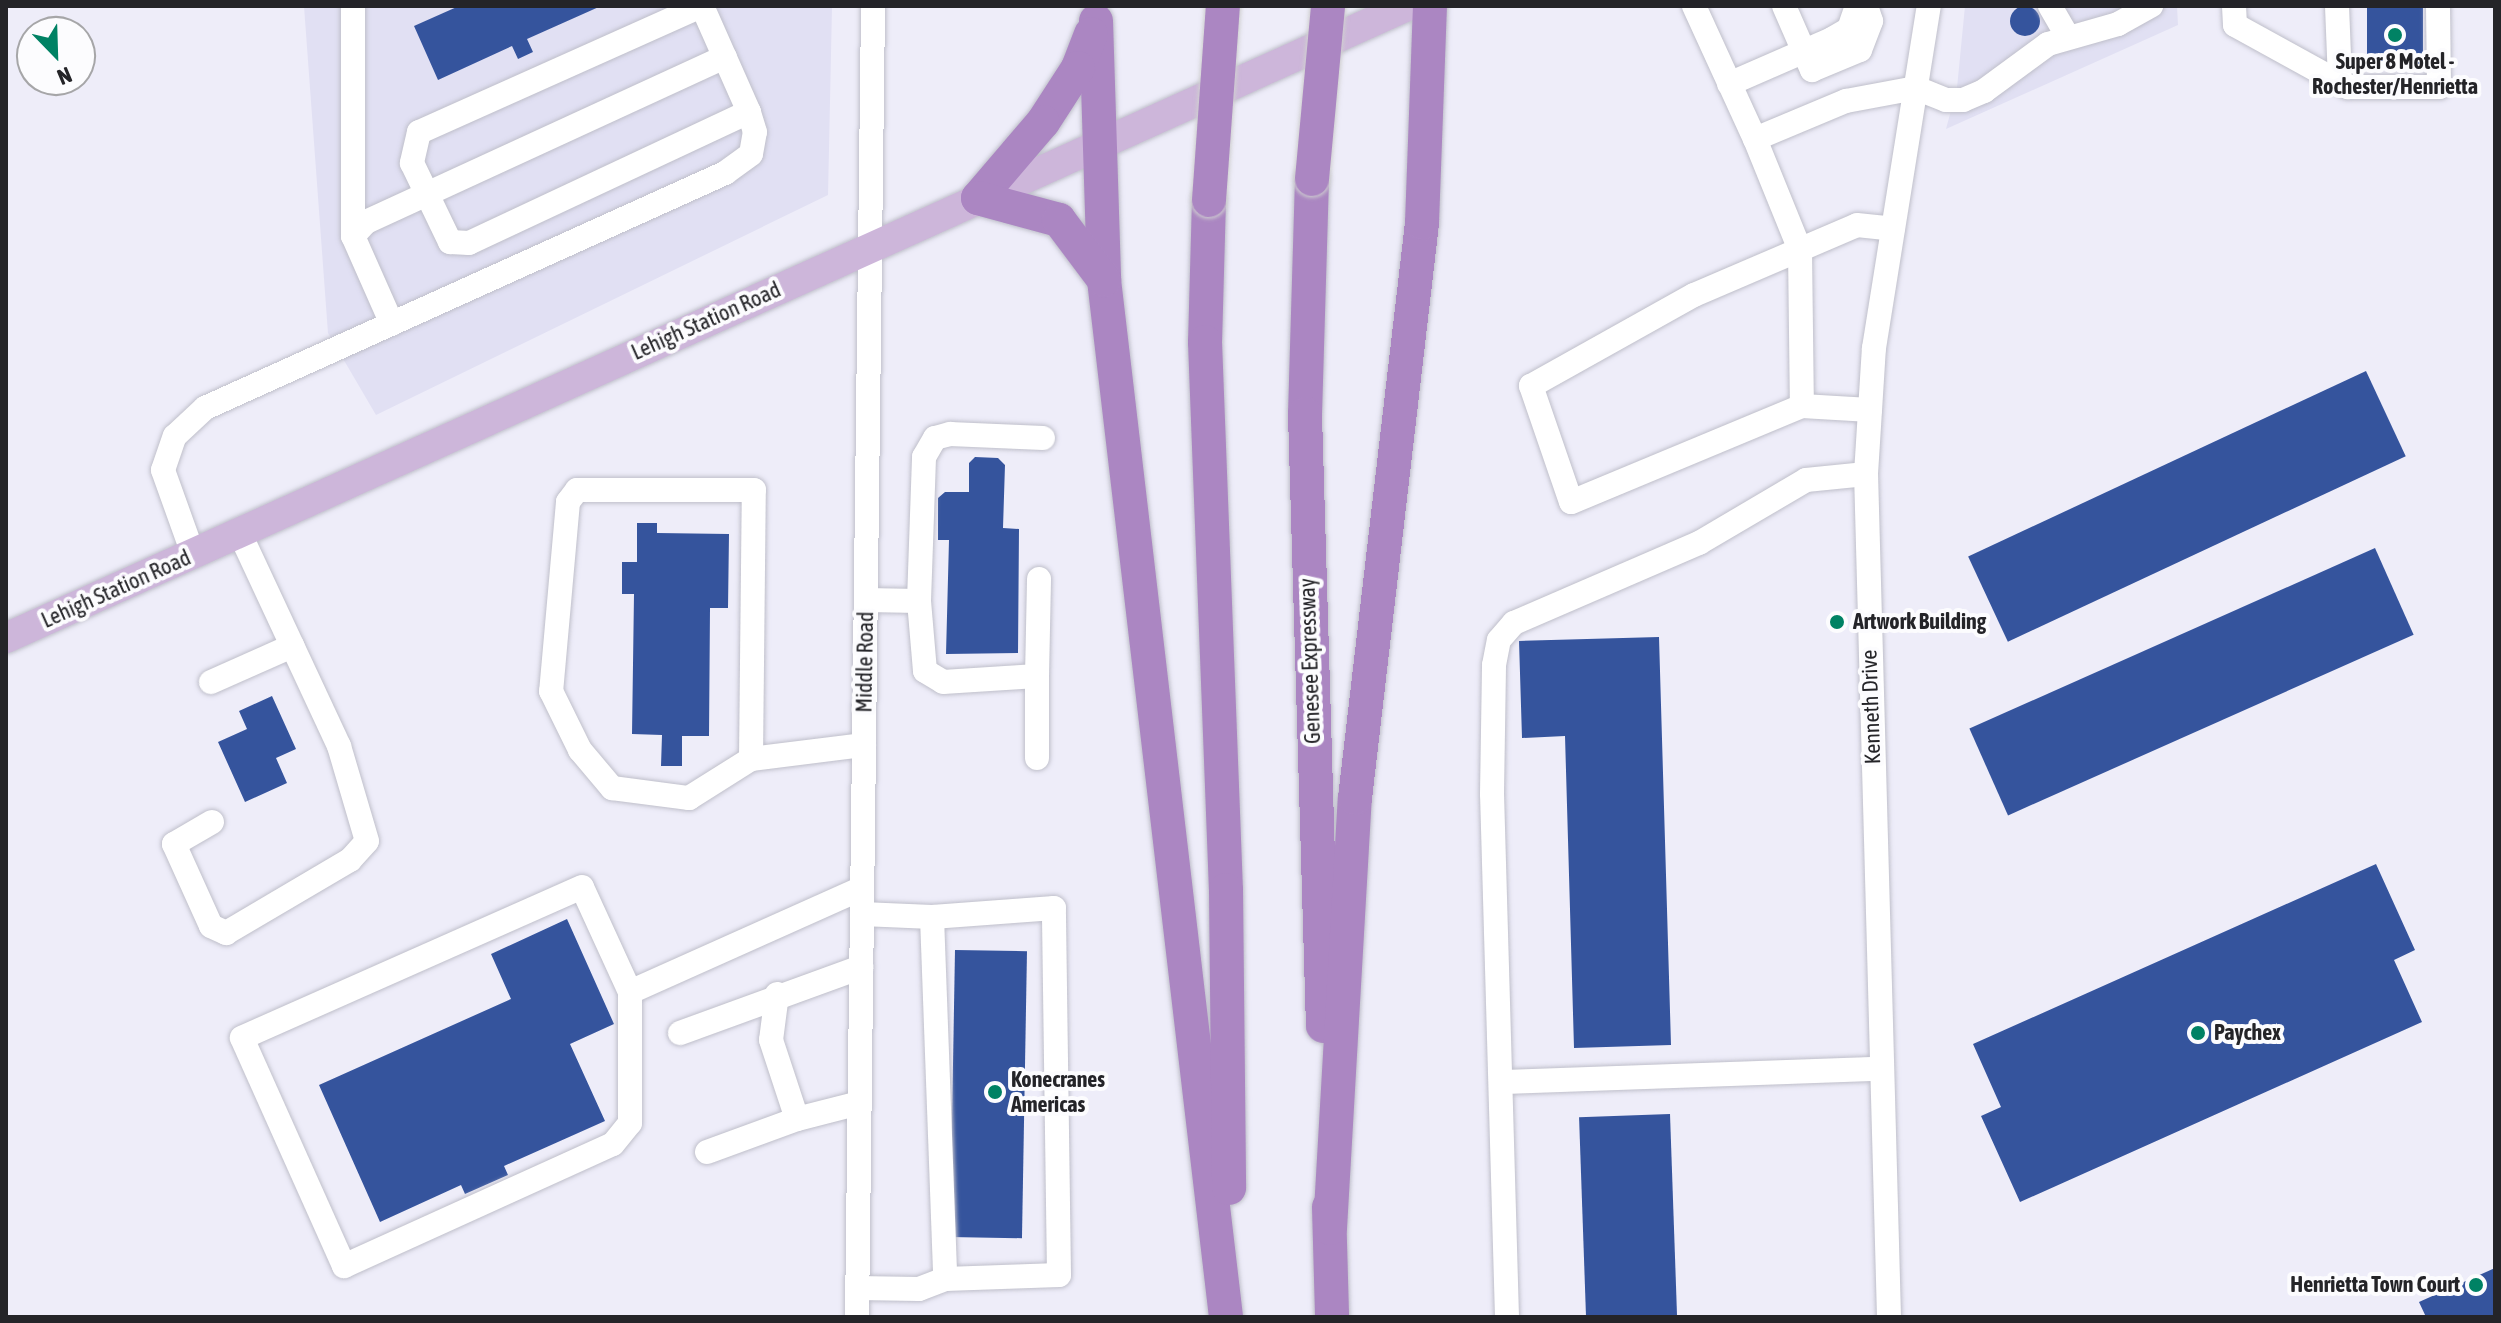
<!DOCTYPE html>
<html>
<head>
<meta charset="utf-8">
<style>
  body { margin:0 }
  #map { position:relative; width:2501px; height:1323px; overflow:hidden; background:#eeedf9; font-family:"Asap Condensed",sans-serif }
  div>[style] { position:absolute }
  .built>* { inset:0; background:#e1e0f3 }
  .building>* { inset:0; background:#35549d; transform-origin:0 0 }
  .round { border-radius:50% }
  .roads { filter:drop-shadow(0 0 2px #bfbfca) drop-shadow(0 0 2px #bfbfca) }
  .minor>* { height:24px; margin:-12px; padding:0 12px; transform-origin:12px; border-radius:12px; background:#fff }
  .major>* { height:30px; margin:-15px; padding:0 15px; transform-origin:15px; border-radius:15px; background:#cdb6da }
  .highway>* { height:34px; margin:-17px; padding:0 17px; transform-origin:17px; border-radius:17px; background:#ab86c2 }
  .bridges { filter:drop-shadow(0 0 2px #cfcfd0) drop-shadow(0 0 2px #cfcfd0) }
  .highway-bridge>* { height:34px; margin:-17px; padding:0 17px; transform-origin:17px; border-radius:17px; background:#ab86c2 }
  .dots>* { width:22px; height:22px; translate:-50% -50%; box-sizing:border-box; border:4px solid #fcfcfe; border-radius:50% }
  span { translate:-50% -50%; white-space:nowrap; text-align:center; line-height:1.15; -webkit-text-stroke:8px #fcfcfe; paint-order:stroke }
  .poi-label { font-size:22px; color:#242428; font-weight:700 }
  .left { translate:0 -50%; text-align:left }
  .right { translate:-100% -50%; text-align:right }
  .street-label { font-size:22px; color:#242428 }
  .frame { position:absolute; inset:0; border:8px solid #242428; pointer-events:none }
  .north { position:absolute; left:16px; top:16px; width:80px; height:80px; box-sizing:border-box; background:#fcfcfe; border:2px solid #a6a6a8; border-radius:50%; rotate:157deg; font-size:22px; font-weight:700; line-height:32px; text-align:center; color:#242428 }
  .north::after { content:''; display:block; margin:auto; width:28px; height:36px; background:#008264; clip-path:polygon(50% 0,100% 100%,50% 72%,0 100%) }
</style>
</head>
<body>
<div id="map">
  <div class="built">
    <i style="clip-path:polygon(304px 6px,832px 6px,828px 195px,376px 415px,328px 333px)"></i>
    <i style="clip-path:polygon(1965px 6px,2177px 6px,2178px 25px,1946px 129px,1957px 88px)"></i>
  </div>
  <div class="building">
    <i class="round" style="left:2010px;top:6px;width:30px;height:30px"></i>
    <i style="clip-path:polygon(459px 6px,601px 6px,527px 39px,533px 52px,518px 59px,512px 46px,438px 80px,414px 26px)"></i>
    <i style="left:2367px;top:6px;width:56px;height:60px"></i>
    <i style="left:2366px;top:371px;width:94px;height:439px;rotate:65deg"></i>
    <i style="clip-path:polygon(975px 457px,998px 458px,1005px 465px,1003px 528px,1019px 529px,1018px 653px,946px 654px,949px 540px,938px 540px,938px 498px,945px 492px,969px 492px,969px 463px)"></i>
    <i style="clip-path:polygon(637px 523px,657px 523px,657px 533px,729px 534px,728px 608px,710px 608px,709px 736px,682px 736px,682px 766px,661px 766px,662px 735px,632px 734px,634px 594px,622px 594px,622px 562px,637px 562px)"></i>
    <i style="left:2375px;top:548px;width:95px;height:444px;rotate:66deg"></i>
    <i style="clip-path:polygon(1659px 637px,1671px 1045px,1574px 1048px,1565px 736px,1522px 738px,1519px 641px)"></i>
    <i style="clip-path:polygon(272px 696px,296px 749px,276px 758px,287px 783px,245px 802px,218px 742px,247px 729px,239px 711px)"></i>
    <i style="clip-path:polygon(2376px 864px,2415px 950px,2394px 960px,2422px 1022px,2020px 1202px,1981px 1116px,2001px 1107px,1973px 1044px)"></i>
    <i style="clip-path:polygon(567px 919px,614px 1024px,570px 1044px,605px 1121px,504px 1166px,508px 1175px,465px 1194px,461px 1185px,380px 1222px,319px 1085px,511px 999px,491px 954px)"></i>
    <i style="left:955px;top:950px;width:72px;height:287px;rotate:1deg"></i>
    <i style="left:1670px;top:1114px;width:203px;height:91px;rotate:88deg"></i>
    <i style="clip-path:polygon(2495px 1268px,2495px 1317px,2426px 1317px,2419px 1302px)"></i>
  </div>
  <div class="roads">
    <div class="minor">
      <i style="left:353px;top:6px;width:230px;rotate:90deg"></i>
      <i style="left:353px;top:236px;width:96px;rotate:66.1deg"></i>
      <i style="left:701px;top:6px;width:309px;rotate:155.9deg"></i>
      <i style="left:419px;top:132px;width:32px;rotate:103deg"></i>
      <i style="left:412px;top:163px;width:88px;rotate:64.3deg"></i>
      <i style="left:450px;top:242px;width:19px;rotate:3deg"></i>
      <i style="left:469px;top:243px;width:309px;rotate:-25.1deg"></i>
      <i style="left:1694px;top:6px;width:146px;rotate:65.4deg"></i>
      <i style="left:1755px;top:139px;width:99px;rotate:-22.7deg"></i>
      <i style="left:1846px;top:101px;width:71px;rotate:-10.5deg"></i>
      <i style="left:1916px;top:88px;width:32px;rotate:22deg"></i>
      <i style="left:1946px;top:100px;width:17px"></i>
      <i style="left:1963px;top:100px;width:23px;rotate:-23deg"></i>
      <i style="left:1984px;top:91px;width:79px;rotate:-36.3deg"></i>
      <i style="left:2048px;top:44px;width:73px;rotate:-15.9deg"></i>
      <i style="left:2118px;top:24px;width:38px;rotate:-29deg"></i>
      <i style="left:1784px;top:6px;width:70px;rotate:66.4deg"></i>
      <i style="left:1812px;top:70px;width:52px;rotate:-22.6deg"></i>
      <i style="left:1860px;top:50px;width:31px;rotate:-69deg"></i>
      <i style="left:1871px;top:21px;width:16px;rotate:-108deg"></i>
      <i style="left:2050px;top:6px;width:34px;rotate:60deg"></i>
      <i style="left:2234px;top:6px;width:19px;rotate:87deg"></i>
      <i style="left:2235px;top:25px;width:129px;rotate:28.8deg"></i>
      <i style="left:2348px;top:87px;width:91px"></i>
      <i style="left:2439px;top:87px;width:81px;rotate:-90.7deg"></i>
      <i style="left:2337px;top:6px;width:76px;rotate:87.7deg"></i>
      <i style="left:1729px;top:84px;width:112px;rotate:-23.6deg"></i>
      <i style="left:1832px;top:39px;width:20px;rotate:-30deg"></i>
      <i style="left:1849px;top:29px;width:24px;rotate:-71deg"></i>
      <i style="left:1755px;top:139px;width:120px;rotate:67.9deg"></i>
      <i style="left:1800px;top:250px;width:156px;rotate:89.3deg"></i>
      <i style="left:353px;top:236px;width:19px;rotate:-47deg"></i>
      <i style="left:366px;top:222px;width:395px;rotate:-24.7deg"></i>
      <i style="left:1870px;top:410px;width:68px;rotate:-176.6deg"></i>
      <i style="left:1802px;top:406px;width:250px;rotate:157.4deg"></i>
      <i style="left:1571px;top:502px;width:123px;rotate:-109deg"></i>
      <i style="left:1531px;top:386px;width:187px;rotate:-29.2deg"></i>
      <i style="left:1694px;top:295px;width:177px;rotate:-23.2deg"></i>
      <i style="left:1857px;top:225px;width:36px;rotate:6deg"></i>
      <i style="left:193px;top:554px;width:89px;rotate:-109.7deg"></i>
      <i style="left:163px;top:470px;width:36px;rotate:-71deg"></i>
      <i style="left:175px;top:436px;width:41px;rotate:-43deg"></i>
      <i style="left:205px;top:408px;width:571px;rotate:-24.32deg"></i>
      <i style="left:725px;top:173px;width:32px;rotate:-36deg"></i>
      <i style="left:751px;top:154px;width:22px;rotate:-80deg"></i>
      <i style="left:755px;top:132px;width:21px;rotate:-107deg"></i>
      <i style="left:749px;top:112px;width:116px;rotate:-113.9deg"></i>
      <i style="left:866px;top:600px;width:53px;rotate:1.1deg"></i>
      <i style="left:919px;top:601px;width:144px;rotate:-88deg"></i>
      <i style="left:924px;top:457px;width:22px;rotate:-60deg"></i>
      <i style="left:935px;top:438px;width:16px;rotate:-15deg"></i>
      <i style="left:950px;top:434px;width:93px;rotate:2.5deg"></i>
      <i style="left:919px;top:601px;width:70px;rotate:85.1deg"></i>
      <i style="left:925px;top:671px;width:21px;rotate:31deg"></i>
      <i style="left:943px;top:682px;width:94px;rotate:-3.7deg"></i>
      <i style="left:1037px;top:676px;width:97px;rotate:-88.8deg"></i>
      <i style="left:1037px;top:676px;width:82px;rotate:90deg"></i>
      <i style="left:211px;top:682px;width:89px;rotate:-24deg"></i>
      <i style="left:751px;top:759px;width:269px;rotate:-89.4deg"></i>
      <i style="left:754px;top:490px;width:177px;rotate:180deg"></i>
      <i style="left:577px;top:490px;width:15px;rotate:127deg"></i>
      <i style="left:568px;top:502px;width:190px;rotate:95.1deg"></i>
      <i style="left:551px;top:691px;width:66px;rotate:63.8deg"></i>
      <i style="left:580px;top:750px;width:50px;rotate:49.9deg"></i>
      <i style="left:612px;top:788px;width:78px;rotate:7.4deg"></i>
      <i style="left:689px;top:798px;width:73px;rotate:-32.2deg"></i>
      <i style="left:751px;top:759px;width:114px;rotate:-7.1deg"></i>
      <i style="left:212px;top:822px;width:44px;rotate:149.9deg"></i>
      <i style="left:174px;top:844px;width:90px;rotate:65.7deg"></i>
      <i style="left:211px;top:926px;width:17px;rotate:25deg"></i>
      <i style="left:226px;top:933px;width:144px;rotate:-30.5deg"></i>
      <i style="left:350px;top:860px;width:25px;rotate:-48deg"></i>
      <i style="left:367px;top:841px;width:99px;rotate:-106.4deg"></i>
      <i style="left:339px;top:746px;width:236px;rotate:-115deg"></i>
      <i style="left:932px;top:917px;width:362px;rotate:87.9deg"></i>
      <i style="left:630px;top:992px;width:115px;rotate:-114.6deg"></i>
      <i style="left:582px;top:887px;width:372px;rotate:156.1deg"></i>
      <i style="left:242px;top:1038px;width:250px;rotate:65.9deg"></i>
      <i style="left:344px;top:1266px;width:295px;rotate:-24.4deg"></i>
      <i style="left:613px;top:1144px;width:27px;rotate:-51deg"></i>
      <i style="left:630px;top:1123px;width:131px;rotate:-90deg"></i>
      <i style="left:630px;top:992px;width:254px;rotate:-24.1deg"></i>
      <i style="left:777px;top:994px;width:46px;rotate:97.4deg"></i>
      <i style="left:771px;top:1040px;width:83px;rotate:71.8deg"></i>
      <i style="left:680px;top:1033px;width:193px;rotate:-20deg"></i>
      <i style="left:1502px;top:1082px;width:379px;rotate:-2deg"></i>
      <i style="left:707px;top:1152px;width:96px;rotate:-20.1deg"></i>
      <i style="left:797px;top:1119px;width:65px;rotate:-14.3deg"></i>
      <i style="left:857px;top:1288px;width:62px;rotate:0.9deg"></i>
      <i style="left:919px;top:1289px;width:28px;rotate:-21deg"></i>
      <i style="left:945px;top:1279px;width:114px;rotate:-2deg"></i>
      <i style="left:1059px;top:1275px;width:367px;rotate:-90.8deg"></i>
      <i style="left:1054px;top:908px;width:122px;rotate:175.8deg"></i>
      <i style="left:932px;top:917px;width:70px;rotate:-177.5deg"></i>
      <i style="left:857px;top:1317px;width:1311px;rotate:-89.3deg"></i>
      <i style="left:1507px;top:1317px;width:523px;rotate:-91.64deg"></i>
      <i style="left:1492px;top:794px;width:129px;rotate:-89.1deg"></i>
      <i style="left:1494px;top:665px;width:25px;rotate:-79deg"></i>
      <i style="left:1499px;top:640px;width:23px;rotate:-49deg"></i>
      <i style="left:1514px;top:623px;width:202px;rotate:-23.4deg"></i>
      <i style="left:1699px;top:543px;width:124px;rotate:-30.5deg"></i>
      <i style="left:1806px;top:480px;width:60px;rotate:-5.7deg"></i>
      <i style="left:1889px;top:1317px;width:843px;rotate:-91.56deg"></i>
      <i style="left:1866px;top:474px;width:126px;rotate:-86.4deg"></i>
      <i style="left:1874px;top:348px;width:346px;rotate:-80.9deg"></i>
    </div>
    <div class="major">
      <i style="left:6px;top:638px;width:1537px;rotate:-24.28deg"></i>
    </div>
    <div class="highway">
      <i style="left:1096px;top:21px;width:259px;rotate:88.2deg"></i>
      <i style="left:1104px;top:280px;width:1044px;rotate:83.29deg"></i>
      <i style="left:1091px;top:34px;width:36px;rotate:111deg"></i>
      <i style="left:1078px;top:68px;width:64px;rotate:122.9deg"></i>
      <i style="left:1043px;top:122px;width:100px;rotate:130.5deg"></i>
      <i style="left:978px;top:198px;width:84px;rotate:15.2deg"></i>
      <i style="left:1059px;top:220px;width:75px;rotate:53.1deg"></i>
      <i style="left:1312px;top:179px;width:235px;rotate:91.7deg"></i>
      <i style="left:1305px;top:414px;width:612px;rotate:88.32deg"></i>
      <i style="left:1209px;top:200px;width:142px;rotate:91.6deg"></i>
      <i style="left:1205px;top:342px;width:548px;rotate:87.81deg"></i>
      <i style="left:1226px;top:890px;width:298px;rotate:89.4deg"></i>
      <i style="left:1329px;top:1207px;width:110px;rotate:88.4deg"></i>
      <i style="left:1330px;top:1228px;width:431px;rotate:-86.7deg"></i>
      <i style="left:1355px;top:798px;width:579px;rotate:-83.35deg"></i>
      <i style="left:1422px;top:223px;width:217px;rotate:-87.9deg"></i>
    </div>
  </div>
  <div class="bridges">
    <div class="highway-bridge">
      <i style="left:1312px;top:179px;width:174px;rotate:-84.7deg"></i>
      <i style="left:1209px;top:200px;width:195px;rotate:-85.9deg"></i>
    </div>
  </div>
  <div class="dots">
    <i style="left:2395px;top:35px;background:#008264"></i>
    <i style="left:1837px;top:622px;background:#008264"></i>
    <i style="left:2198px;top:1033px;background:#008264"></i>
    <i style="left:995px;top:1092px;background:#008264"></i>
    <i style="left:2476px;top:1285px;background:#008264"></i>
  </div>
  <div class="poi-label">
    <span style="left:2395px;top:74px">Super 8 Motel -<br>Rochester/Henrietta</span>
    <span class="left" style="left:1853px;top:622px">Artwork Building</span>
    <span class="left" style="left:2214px;top:1033px">Paychex</span>
    <span class="left" style="left:1011px;top:1092px">Konecranes<br>Americas</span>
    <span class="right" style="left:2460px;top:1285px">Henrietta Town Court</span>
  </div>
  <div class="street-label">
    <span style="left:706px;top:321px;rotate:-24deg">Lehigh Station Road</span>
    <span style="left:116px;top:589px;rotate:-24deg">Lehigh Station Road</span>
    <span style="left:1310px;top:661px;rotate:-92deg">Genesee Expressway</span>
    <span style="left:865px;top:662px;rotate:-89deg">Middle Road</span>
    <span style="left:1871px;top:707px;rotate:-92deg">Kenneth Drive</span>
  </div>
  <div class="frame"></div>
  <div class="north">N</div>
</div>
</body>
</html>
